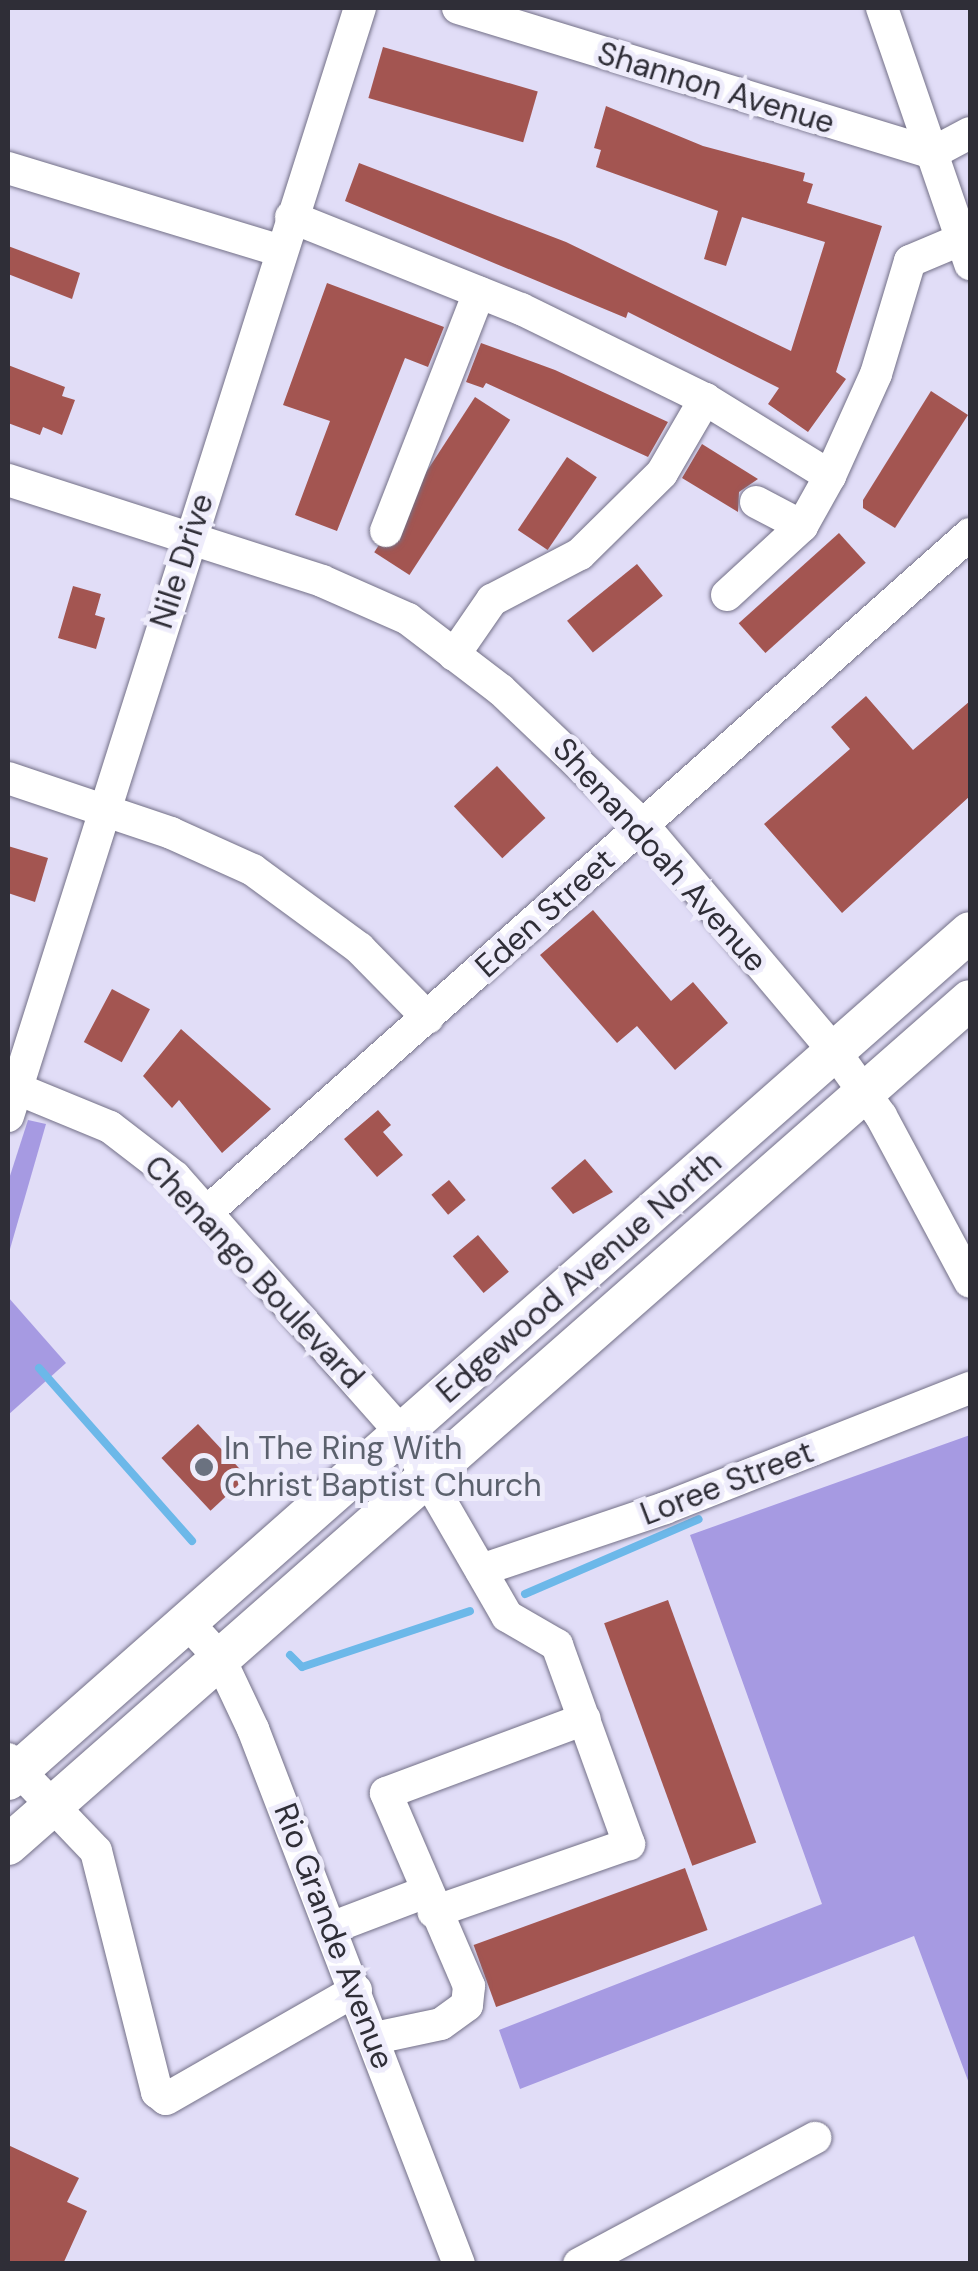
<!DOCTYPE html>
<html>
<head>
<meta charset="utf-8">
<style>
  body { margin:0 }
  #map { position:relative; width:978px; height:2271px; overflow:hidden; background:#e1ddf7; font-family:"DM Sans",sans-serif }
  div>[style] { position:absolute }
  .forest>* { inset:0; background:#a69ae2 }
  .stream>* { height:8px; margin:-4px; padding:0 4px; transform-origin:4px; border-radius:4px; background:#6cb8e9 }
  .building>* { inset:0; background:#a35551; transform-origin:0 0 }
  .roads { filter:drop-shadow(0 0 2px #737087) drop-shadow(0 0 2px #737087) }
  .minor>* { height:32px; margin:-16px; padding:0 16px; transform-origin:16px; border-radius:16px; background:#fff }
  .major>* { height:40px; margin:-20px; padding:0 20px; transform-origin:20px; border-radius:20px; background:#fff }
  .dots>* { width:28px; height:28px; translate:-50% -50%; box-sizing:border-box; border:5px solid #eeecfb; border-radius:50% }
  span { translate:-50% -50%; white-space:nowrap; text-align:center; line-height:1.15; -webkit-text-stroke:10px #eeecfb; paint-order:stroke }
  .street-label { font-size:32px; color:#2f2e37 }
  .worship-label { font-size:32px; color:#5b616d }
  .left { translate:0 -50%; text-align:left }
  .frame { position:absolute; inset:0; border:10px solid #2f2e37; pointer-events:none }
</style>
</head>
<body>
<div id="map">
  <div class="forest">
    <i style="clip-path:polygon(28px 1120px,46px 1124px,8px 1256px,8px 1182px)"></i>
    <i style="clip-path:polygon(8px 1297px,66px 1363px,8px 1415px)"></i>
    <i style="clip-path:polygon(970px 1435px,970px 2086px,914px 1936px,520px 2089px,499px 2030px,822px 1904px,690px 1535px)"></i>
  </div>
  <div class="stream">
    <i style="left:39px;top:1368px;width:231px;rotate:48.5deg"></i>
    <i style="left:525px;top:1594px;width:189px;rotate:-23.3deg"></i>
    <i style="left:290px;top:1655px;width:17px;rotate:45deg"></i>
    <i style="left:302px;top:1667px;width:177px;rotate:-18.4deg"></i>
  </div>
  <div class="building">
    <i style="left:383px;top:47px;width:161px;height:53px;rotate:16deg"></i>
    <i style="clip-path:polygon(606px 106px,703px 146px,805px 173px,803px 181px,813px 184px,807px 203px,882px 226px,836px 372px,846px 379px,808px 432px,768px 404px,779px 388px,628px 312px,626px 318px,345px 201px,359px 163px,566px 242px,791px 351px,825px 242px,742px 217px,726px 266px,704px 259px,718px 211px,596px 167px,601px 150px,594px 148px)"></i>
    <i style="clip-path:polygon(8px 246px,80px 273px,72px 299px,8px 274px)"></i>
    <i style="clip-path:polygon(327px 283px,444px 327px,428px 367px,405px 358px,337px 531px,295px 515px,330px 421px,283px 405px)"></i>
    <i style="clip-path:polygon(481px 343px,555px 370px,668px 422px,648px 457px,486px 383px,483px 388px,466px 382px)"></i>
    <i style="clip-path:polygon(8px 365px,65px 387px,62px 396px,75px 400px,62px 435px,43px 427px,40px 435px,8px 423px)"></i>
    <i style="clip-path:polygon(931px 391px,968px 415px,895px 528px,863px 508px,863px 500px)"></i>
    <i style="left:475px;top:397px;width:42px;height:185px;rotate:33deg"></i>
    <i style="clip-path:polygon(702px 444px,758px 479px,739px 492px,738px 512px,682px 478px)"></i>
    <i style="left:567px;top:457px;width:36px;height:88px;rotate:34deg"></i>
    <i style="left:839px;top:533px;width:40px;height:135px;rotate:48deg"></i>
    <i style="left:637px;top:564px;width:41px;height:90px;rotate:51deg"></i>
    <i style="clip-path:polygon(73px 586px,101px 594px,95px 615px,105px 618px,96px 649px,58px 638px)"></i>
    <i style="clip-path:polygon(866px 696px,913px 750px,970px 701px,970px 796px,842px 913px,764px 824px,850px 749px,831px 727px)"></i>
    <i style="left:497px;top:766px;width:71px;height:59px;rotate:47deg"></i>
    <i style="clip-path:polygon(8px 846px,48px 858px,35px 902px,8px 893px)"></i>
    <i style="clip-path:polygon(593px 910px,671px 1001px,693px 982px,728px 1023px,675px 1070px,637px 1026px,617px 1043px,540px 955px)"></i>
    <i style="left:112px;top:989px;width:43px;height:60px;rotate:28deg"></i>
    <i style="clip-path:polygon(181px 1029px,271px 1109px,222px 1153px,179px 1100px,172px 1108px,143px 1076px)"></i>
    <i style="clip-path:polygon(378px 1110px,391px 1125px,383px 1132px,403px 1155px,377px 1177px,344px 1139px)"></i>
    <i style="clip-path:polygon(585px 1159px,613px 1192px,573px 1214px,551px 1188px)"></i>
    <i style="left:449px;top:1180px;width:26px;height:23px;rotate:50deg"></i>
    <i style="left:478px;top:1235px;width:48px;height:33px;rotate:50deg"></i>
    <i style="left:198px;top:1424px;width:72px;height:50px;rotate:47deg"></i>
    <i style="left:668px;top:1600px;width:258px;height:68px;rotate:70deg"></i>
    <i style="left:685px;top:1868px;width:66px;height:225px;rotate:70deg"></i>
    <i style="clip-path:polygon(8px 2145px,79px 2178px,67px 2202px,87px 2211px,63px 2264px,8px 2264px)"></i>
  </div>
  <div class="roads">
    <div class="minor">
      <i style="left:458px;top:8px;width:496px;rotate:17deg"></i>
      <i style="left:932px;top:153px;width:43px;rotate:-27.8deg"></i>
      <i style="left:882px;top:8px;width:271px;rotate:71deg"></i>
      <i style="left:8px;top:168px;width:285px;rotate:16.9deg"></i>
      <i style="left:291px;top:217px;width:248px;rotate:21.8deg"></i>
      <i style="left:521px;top:309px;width:205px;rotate:26.1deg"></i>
      <i style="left:705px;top:399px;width:147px;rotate:31.6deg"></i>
      <i style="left:830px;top:476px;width:112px;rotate:-65.7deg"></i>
      <i style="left:876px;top:374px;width:118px;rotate:-73.3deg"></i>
      <i style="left:910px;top:261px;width:56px;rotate:-22.9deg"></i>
      <i style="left:8px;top:480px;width:330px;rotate:17.8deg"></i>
      <i style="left:322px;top:581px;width:94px;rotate:23.8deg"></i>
      <i style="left:408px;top:619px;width:117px;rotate:37.4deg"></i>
      <i style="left:501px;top:690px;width:196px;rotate:43.6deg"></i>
      <i style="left:643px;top:825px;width:297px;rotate:49.8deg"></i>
      <i style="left:835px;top:1052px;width:79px;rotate:54.3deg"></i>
      <i style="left:881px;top:1116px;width:188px;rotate:61.8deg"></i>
      <i style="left:756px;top:502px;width:52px;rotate:27.6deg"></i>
      <i style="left:802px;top:526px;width:57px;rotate:-60.8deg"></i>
      <i style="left:386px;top:531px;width:256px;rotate:-68.7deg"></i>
      <i style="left:727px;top:595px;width:102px;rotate:-42.6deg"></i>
      <i style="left:454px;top:655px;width:67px;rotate:-55.4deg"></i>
      <i style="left:492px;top:600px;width:99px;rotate:-27.6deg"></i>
      <i style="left:580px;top:554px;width:115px;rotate:-44.6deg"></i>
      <i style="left:662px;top:473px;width:86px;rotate:-59.8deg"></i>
      <i style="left:8px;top:778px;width:172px;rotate:18.6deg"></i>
      <i style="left:171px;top:833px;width:90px;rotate:24.3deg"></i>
      <i style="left:253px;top:870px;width:132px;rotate:36.3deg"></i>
      <i style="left:359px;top:948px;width:98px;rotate:45.4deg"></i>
      <i style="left:8px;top:1085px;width:110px;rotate:22.4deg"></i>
      <i style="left:110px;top:1127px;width:82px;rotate:37.6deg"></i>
      <i style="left:175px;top:1177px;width:343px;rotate:48.5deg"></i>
      <i style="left:402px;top:1434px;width:210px;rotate:60deg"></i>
      <i style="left:507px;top:1616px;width:58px;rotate:30.1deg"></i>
      <i style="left:557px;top:1645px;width:212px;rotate:70.1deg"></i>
      <i style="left:629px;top:1844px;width:207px;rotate:160.8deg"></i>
      <i style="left:8px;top:1116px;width:1163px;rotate:-72.38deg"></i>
      <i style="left:207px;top:1212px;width:1021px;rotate:-41.62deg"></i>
      <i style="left:481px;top:1570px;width:194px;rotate:-18.6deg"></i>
      <i style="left:665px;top:1508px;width:328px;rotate:-21.5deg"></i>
      <i style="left:186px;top:1621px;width:49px;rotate:47.5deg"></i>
      <i style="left:219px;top:1657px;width:80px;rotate:64.7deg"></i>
      <i style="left:253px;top:1729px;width:573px;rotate:68.94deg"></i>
      <i style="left:8px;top:1759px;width:127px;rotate:46.3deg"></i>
      <i style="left:96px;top:1851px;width:249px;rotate:75.8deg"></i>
      <i style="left:157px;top:2092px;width:11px;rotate:38deg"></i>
      <i style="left:166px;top:2099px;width:219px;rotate:-29.8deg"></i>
      <i style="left:331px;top:1928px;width:102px;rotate:-20.8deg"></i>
      <i style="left:375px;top:2038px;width:67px;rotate:-12deg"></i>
      <i style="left:441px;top:2024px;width:32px;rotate:-36deg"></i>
      <i style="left:467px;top:2005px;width:19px;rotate:-84deg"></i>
      <i style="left:469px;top:1986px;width:210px;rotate:-113.3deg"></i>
      <i style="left:386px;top:1793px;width:212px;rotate:-20.4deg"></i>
      <i style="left:579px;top:2264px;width:268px;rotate:-28.1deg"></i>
    </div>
    <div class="major">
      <i style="left:8px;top:1780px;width:1282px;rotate:-41.4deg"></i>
      <i style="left:8px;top:1845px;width:1280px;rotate:-41.3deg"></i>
    </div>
  </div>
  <div class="dots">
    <i style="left:204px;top:1467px;background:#6b7280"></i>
  </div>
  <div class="street-label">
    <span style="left:716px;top:88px;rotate:17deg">Shannon Avenue</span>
    <span style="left:182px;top:561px;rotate:-72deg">Nile Drive</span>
    <span style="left:660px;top:855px;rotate:48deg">Shenandoah Avenue</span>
    <span style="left:545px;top:913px;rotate:-42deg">Eden Street</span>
    <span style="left:254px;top:1272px;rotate:47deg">Chenango Boulevard</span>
    <span style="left:579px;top:1277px;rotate:-41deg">Edgewood Avenue North</span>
    <span style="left:727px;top:1483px;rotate:-21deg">Loree Street</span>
    <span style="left:334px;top:1936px;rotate:69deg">Rio Grande Avenue</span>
  </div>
  <div class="worship-label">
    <span class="left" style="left:224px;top:1467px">In The Ring With<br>Christ Baptist Church</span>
  </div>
  <div class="frame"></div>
</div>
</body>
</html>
